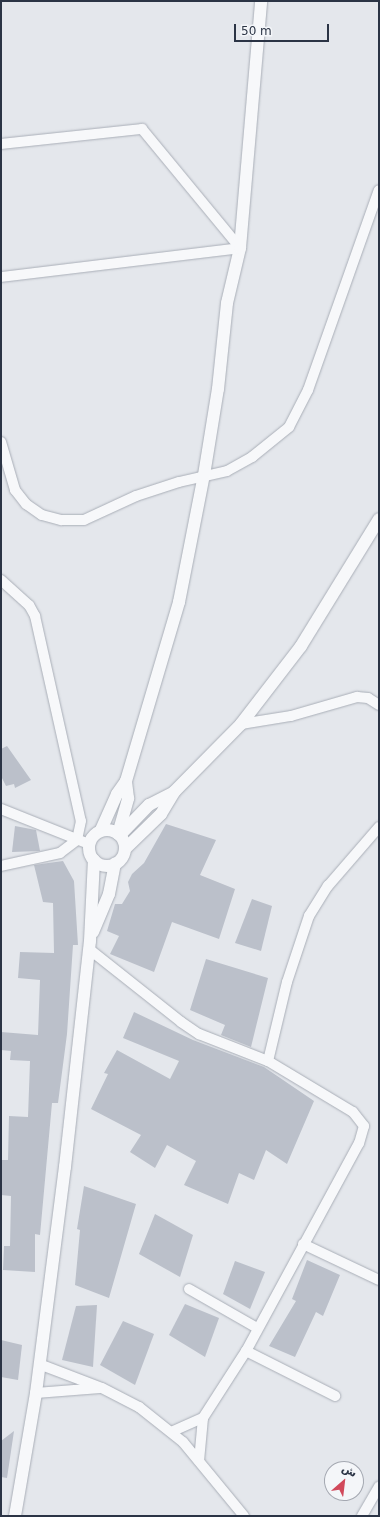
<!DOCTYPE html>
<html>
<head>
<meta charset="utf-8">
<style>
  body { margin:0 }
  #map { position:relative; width:380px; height:1517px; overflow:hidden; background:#e4e7ec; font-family:"DejaVu Sans","Noto Naskh Arabic",sans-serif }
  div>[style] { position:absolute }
  .building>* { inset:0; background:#bbc0ca }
  .roads { filter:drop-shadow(0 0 1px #a9aeb7) drop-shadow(0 0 1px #a9aeb7) }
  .minor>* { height:10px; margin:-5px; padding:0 5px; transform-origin:5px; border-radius:5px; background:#f7f8fa }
  .tertiary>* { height:12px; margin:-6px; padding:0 6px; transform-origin:6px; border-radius:6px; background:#f7f8fa }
  .tertiary>.ring { margin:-6px; padding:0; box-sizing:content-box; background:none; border:12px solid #f7f8fa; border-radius:50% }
  span { translate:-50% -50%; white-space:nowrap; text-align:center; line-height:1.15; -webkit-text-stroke:4px #f4f6f9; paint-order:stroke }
  .frame { position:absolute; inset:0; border:2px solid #2b3445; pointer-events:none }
  .north { position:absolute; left:324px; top:1461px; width:40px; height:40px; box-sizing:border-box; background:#f4f6f9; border:1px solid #a4a8b1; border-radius:50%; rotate:28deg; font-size:11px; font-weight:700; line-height:16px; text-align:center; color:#2b3445 }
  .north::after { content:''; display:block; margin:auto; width:14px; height:18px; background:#d1495b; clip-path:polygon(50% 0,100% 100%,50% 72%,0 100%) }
  .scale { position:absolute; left:234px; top:24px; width:95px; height:18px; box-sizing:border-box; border:2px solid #2b3445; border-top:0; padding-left:5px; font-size:12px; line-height:14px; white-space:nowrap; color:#2b3445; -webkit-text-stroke:3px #f4f6f9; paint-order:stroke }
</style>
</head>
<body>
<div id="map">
  <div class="building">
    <i style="clip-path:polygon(7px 746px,31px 780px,15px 788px,14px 784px,6px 786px,1px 776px,1px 749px)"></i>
    <i style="clip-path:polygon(166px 824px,216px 840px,200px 875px,235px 889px,219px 939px,172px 922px,154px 972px,110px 954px,119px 936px,107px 931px,115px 904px,122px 904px,130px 891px,128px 882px,132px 874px,144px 863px)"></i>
    <i style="clip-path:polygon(15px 826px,36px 830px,40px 851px,12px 852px)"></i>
    <i style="clip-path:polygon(63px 861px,74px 881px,78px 945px,73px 945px,67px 1034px,58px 1103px,52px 1103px,40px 1235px,35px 1234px,35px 1272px,3px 1270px,4px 1246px,10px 1246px,11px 1196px,1px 1195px,1px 1160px,8px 1160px,9px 1116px,28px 1117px,30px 1061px,10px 1060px,11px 1051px,1px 1050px,1px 1032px,38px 1035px,40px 980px,18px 978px,20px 952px,54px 953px,53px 903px,43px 902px,34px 865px)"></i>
    <i style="clip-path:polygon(252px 899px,272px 906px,261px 951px,235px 943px)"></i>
    <i style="clip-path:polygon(206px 959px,268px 978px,251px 1047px,221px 1035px,225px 1025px,190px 1010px)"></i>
    <i style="clip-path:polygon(134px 1012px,193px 1040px,264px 1067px,314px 1101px,287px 1164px,266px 1150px,254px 1180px,239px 1173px,228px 1204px,184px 1185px,196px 1161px,167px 1145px,155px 1168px,130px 1152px,141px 1135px,91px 1109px,108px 1074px,104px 1073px,117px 1050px,170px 1079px,179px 1061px,123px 1038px)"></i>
    <i style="clip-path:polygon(84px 1186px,136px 1204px,109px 1298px,75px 1285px,80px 1230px,77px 1229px)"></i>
    <i style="clip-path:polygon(155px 1214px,193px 1235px,180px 1277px,139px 1254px)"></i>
    <i style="clip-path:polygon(307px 1260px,340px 1275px,323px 1316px,316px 1312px,295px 1357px,269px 1346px,296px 1301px,292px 1299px)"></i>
    <i style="clip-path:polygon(235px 1261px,265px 1272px,250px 1309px,223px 1294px)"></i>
    <i style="clip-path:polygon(185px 1304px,219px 1318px,205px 1357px,169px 1335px)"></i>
    <i style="clip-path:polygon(97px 1305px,93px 1367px,62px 1360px,76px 1306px)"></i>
    <i style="clip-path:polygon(123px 1321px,154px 1334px,135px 1385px,100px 1365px)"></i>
    <i style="clip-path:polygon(1px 1340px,22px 1345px,18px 1380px,1px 1377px)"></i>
    <i style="clip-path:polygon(14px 1431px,7px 1478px,1px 1477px,1px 1441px)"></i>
  </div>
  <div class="roads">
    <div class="minor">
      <i style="left:1px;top:144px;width:142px;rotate:-6.1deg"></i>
      <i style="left:142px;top:129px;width:154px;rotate:50.5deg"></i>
      <i style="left:1px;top:277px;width:241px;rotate:-6.9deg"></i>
      <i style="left:1px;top:442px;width:50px;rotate:73.7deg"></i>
      <i style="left:15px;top:490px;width:18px;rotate:52deg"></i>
      <i style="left:26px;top:504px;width:19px;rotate:35deg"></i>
      <i style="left:42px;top:515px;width:20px;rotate:15deg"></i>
      <i style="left:61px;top:520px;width:23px"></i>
      <i style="left:84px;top:520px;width:57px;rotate:-24.8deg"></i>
      <i style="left:136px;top:496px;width:45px;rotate:-18deg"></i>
      <i style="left:179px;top:482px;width:49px;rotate:-12.9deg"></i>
      <i style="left:227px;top:471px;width:29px;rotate:-29deg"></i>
      <i style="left:252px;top:457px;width:48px;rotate:-39deg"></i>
      <i style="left:289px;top:427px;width:42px;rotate:-62.8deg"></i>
      <i style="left:308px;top:390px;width:212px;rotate:-70.5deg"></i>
      <i style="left:1px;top:580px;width:38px;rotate:42deg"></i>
      <i style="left:29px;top:605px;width:13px;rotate:61deg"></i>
      <i style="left:35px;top:616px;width:210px;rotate:77.4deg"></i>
      <i style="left:81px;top:821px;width:19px;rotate:102deg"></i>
      <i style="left:77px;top:840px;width:21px;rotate:143deg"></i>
      <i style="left:60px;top:853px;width:60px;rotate:167.6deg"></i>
      <i style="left:241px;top:724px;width:51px;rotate:-9.1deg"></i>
      <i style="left:291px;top:716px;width:69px;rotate:-16.1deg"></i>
      <i style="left:357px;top:697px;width:11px;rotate:5deg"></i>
      <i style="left:368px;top:698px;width:13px;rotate:32deg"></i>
      <i style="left:1px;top:809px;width:95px;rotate:21.7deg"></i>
      <i style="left:89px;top:949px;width:117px;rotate:38.4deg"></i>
      <i style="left:181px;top:1022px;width:22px;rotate:34deg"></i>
      <i style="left:199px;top:1034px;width:74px;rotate:21.4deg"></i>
      <i style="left:268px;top:1061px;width:99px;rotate:31deg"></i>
      <i style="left:353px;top:1112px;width:18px;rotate:52deg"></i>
      <i style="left:364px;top:1126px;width:18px;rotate:106deg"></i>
      <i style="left:359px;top:1143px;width:237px;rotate:118.5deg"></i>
      <i style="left:246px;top:1351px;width:80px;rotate:122.7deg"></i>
      <i style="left:203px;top:1418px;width:43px;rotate:95.3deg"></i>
      <i style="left:268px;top:1061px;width:81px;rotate:-76.5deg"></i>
      <i style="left:287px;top:982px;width:70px;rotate:-71.6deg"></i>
      <i style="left:309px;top:916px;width:36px;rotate:-58deg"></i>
      <i style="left:328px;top:886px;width:78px;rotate:-49.2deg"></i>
      <i style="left:303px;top:1244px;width:84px;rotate:25.3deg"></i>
      <i style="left:189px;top:1289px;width:78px;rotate:29.8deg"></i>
      <i style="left:246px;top:1351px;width:100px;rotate:26.8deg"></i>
      <i style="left:39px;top:1364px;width:67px;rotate:20.9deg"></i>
      <i style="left:102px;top:1388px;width:42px;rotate:27.2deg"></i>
      <i style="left:139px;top:1407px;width:56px;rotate:38.5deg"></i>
      <i style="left:183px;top:1442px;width:96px;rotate:50.5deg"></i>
      <i style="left:36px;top:1393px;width:64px;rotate:-4.5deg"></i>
      <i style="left:171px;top:1432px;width:35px;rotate:-24deg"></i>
      <i style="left:362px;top:1516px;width:34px;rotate:-60deg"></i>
    </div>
    <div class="tertiary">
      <i style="left:101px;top:830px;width:39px;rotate:-66deg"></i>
      <i style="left:117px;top:794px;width:16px;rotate:-55deg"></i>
      <i style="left:126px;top:781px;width:187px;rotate:-73.5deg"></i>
      <i style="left:179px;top:602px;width:129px;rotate:-78.9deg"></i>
      <i style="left:204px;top:475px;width:87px;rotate:-80.8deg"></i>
      <i style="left:218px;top:389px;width:86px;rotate:-84deg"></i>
      <i style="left:227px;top:303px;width:57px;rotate:-76.7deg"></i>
      <i style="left:240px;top:248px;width:248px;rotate:-85.1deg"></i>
      <i class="ring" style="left:89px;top:830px;width:24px;height:24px"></i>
      <i style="left:118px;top:834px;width:37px;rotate:-74deg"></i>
      <i style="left:128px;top:798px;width:17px;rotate:-97deg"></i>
      <i style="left:120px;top:835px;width:42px;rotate:-46deg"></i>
      <i style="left:149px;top:805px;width:27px;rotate:-27deg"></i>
      <i style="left:125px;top:849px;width:50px;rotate:-44.2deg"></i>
      <i style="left:161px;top:814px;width:26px;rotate:-59deg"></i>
      <i style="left:174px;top:792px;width:95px;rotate:-45.4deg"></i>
      <i style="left:241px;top:724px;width:98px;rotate:-52.4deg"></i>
      <i style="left:301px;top:646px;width:149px;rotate:-58.4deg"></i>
      <i style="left:93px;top:932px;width:41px;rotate:-67.2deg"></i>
      <i style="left:109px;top:894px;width:31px;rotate:-79deg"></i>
      <i style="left:15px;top:1516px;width:125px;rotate:-80.3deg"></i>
      <i style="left:36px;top:1393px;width:228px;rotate:-82.7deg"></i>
      <i style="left:65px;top:1167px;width:227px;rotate:-83.7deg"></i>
      <i style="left:90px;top:941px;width:81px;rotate:-87.2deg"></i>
    </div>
  </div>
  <div class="frame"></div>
  <div class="north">ش</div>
  <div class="scale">50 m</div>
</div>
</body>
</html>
